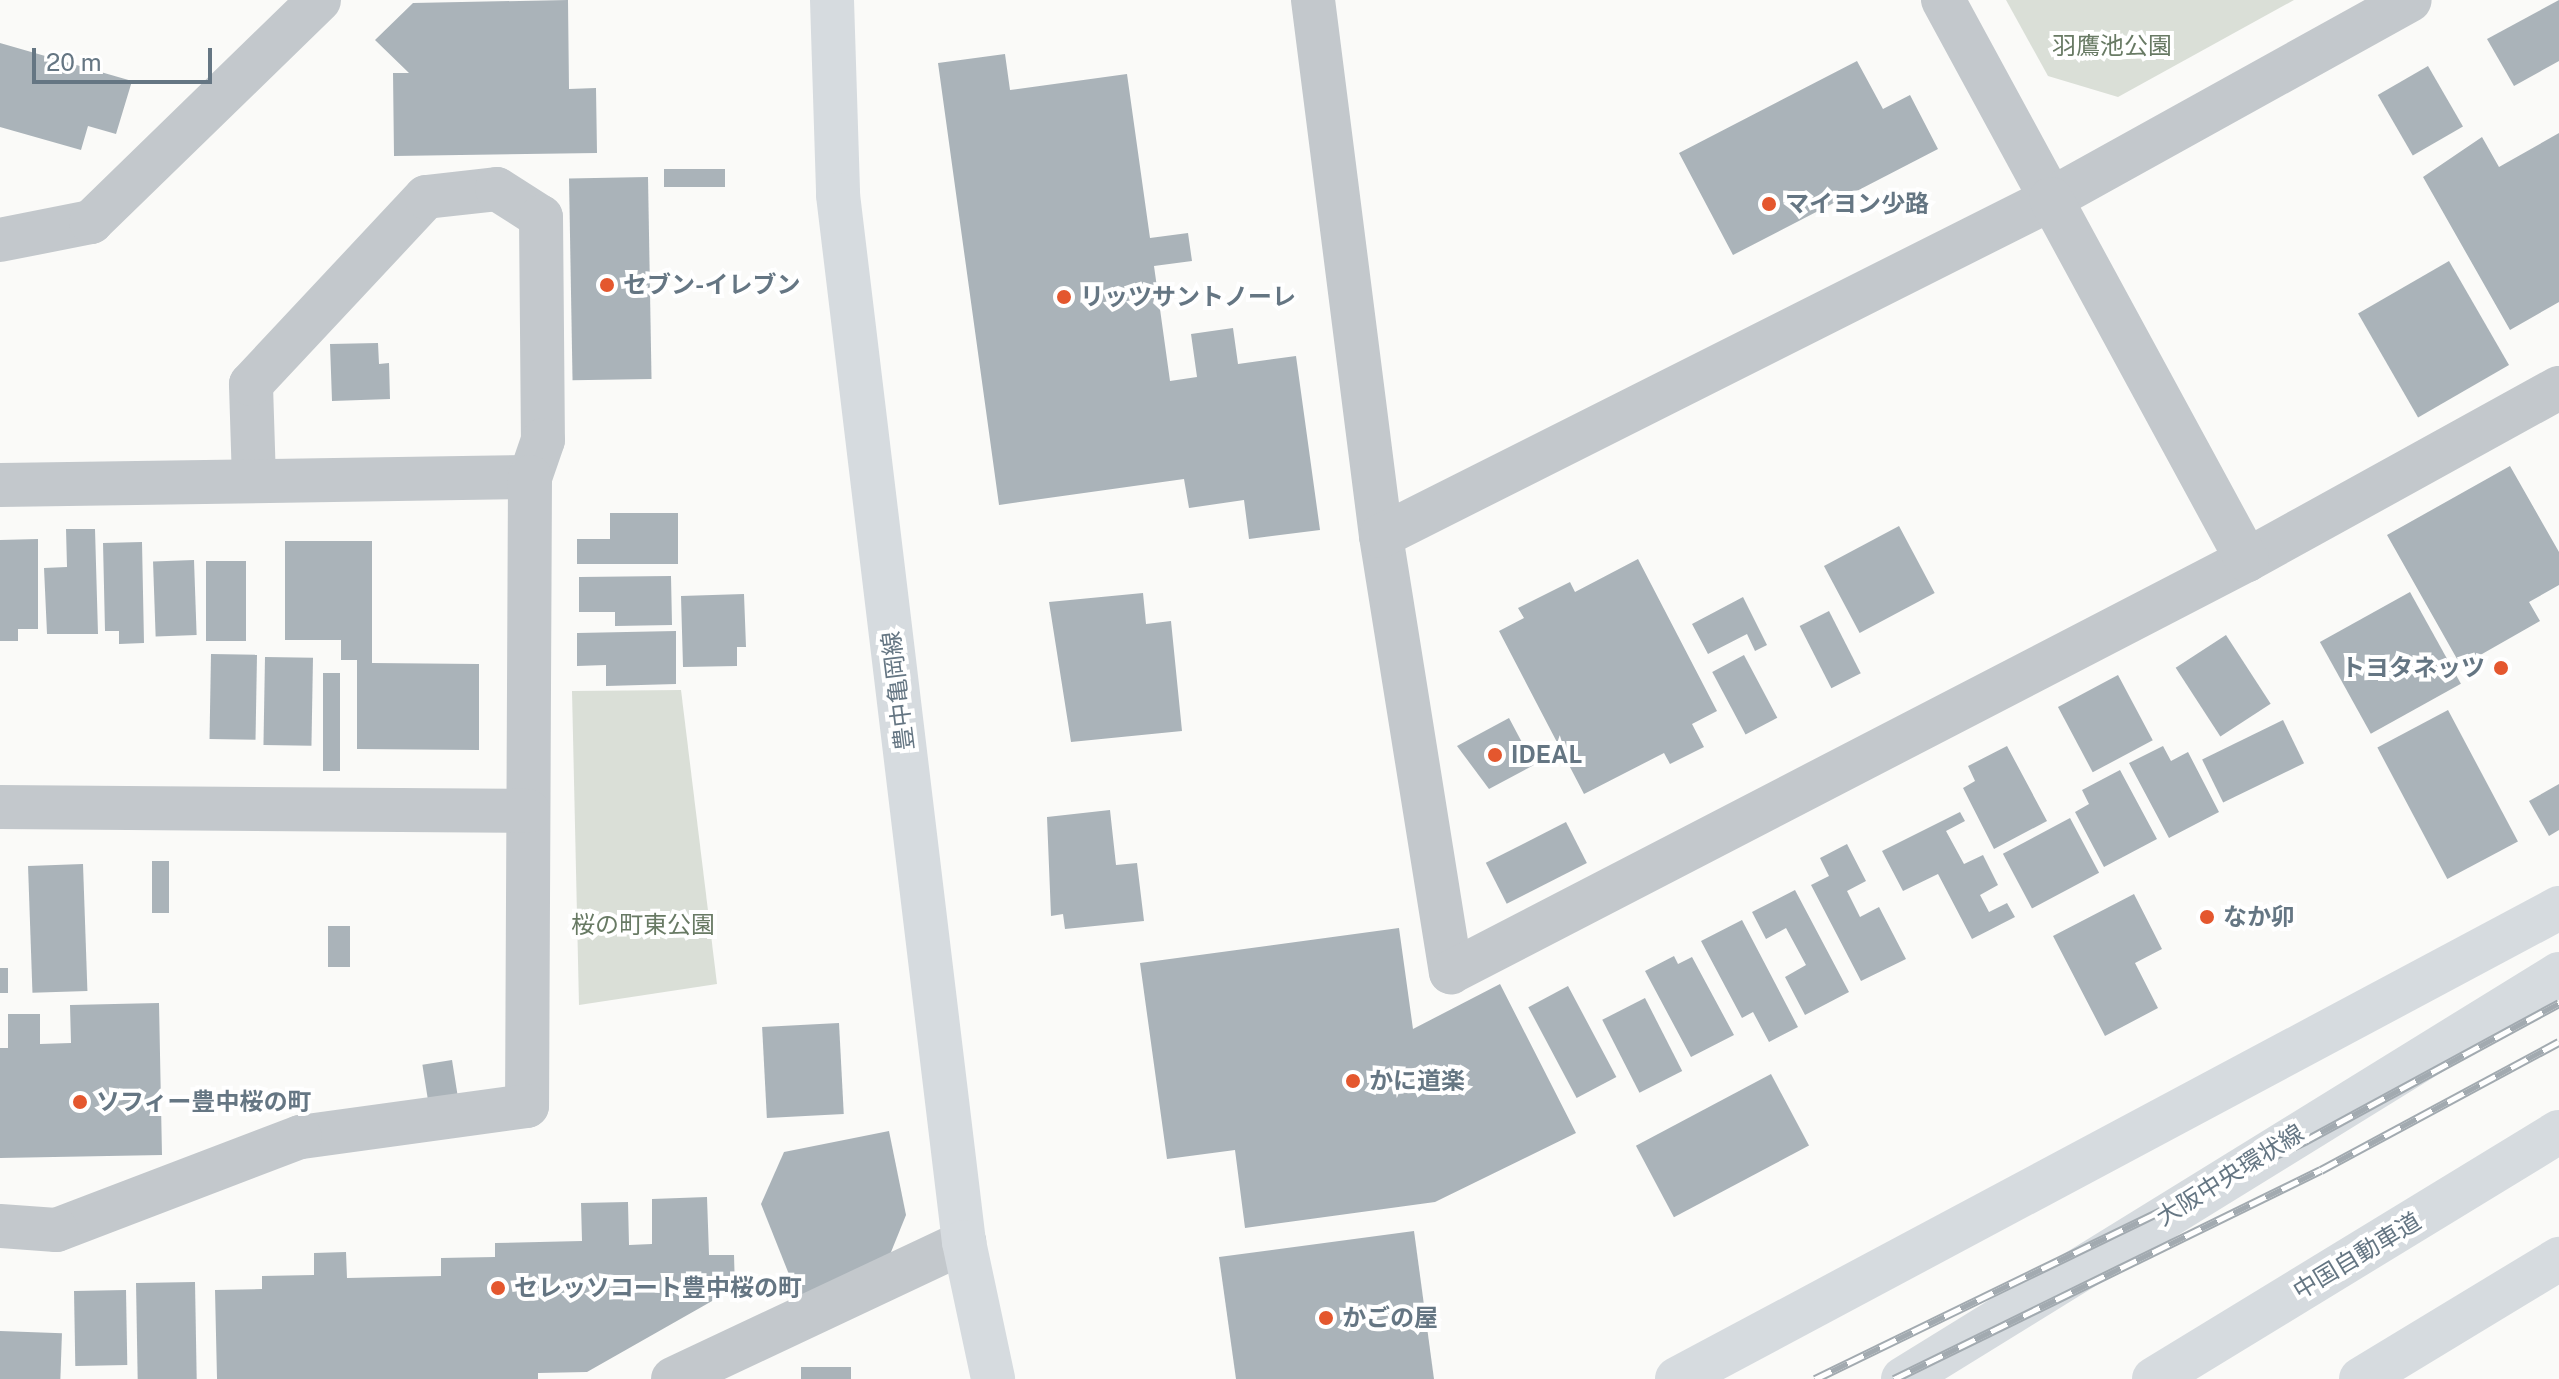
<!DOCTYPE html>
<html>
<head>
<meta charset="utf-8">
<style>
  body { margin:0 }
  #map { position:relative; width:2559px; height:1379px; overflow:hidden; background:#fafaf8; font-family:"Public Sans","Noto Sans JP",sans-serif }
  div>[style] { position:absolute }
  .green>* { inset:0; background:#dadfd7 }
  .building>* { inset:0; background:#aab3b9; transform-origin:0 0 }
  .minor>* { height:44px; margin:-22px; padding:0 22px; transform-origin:22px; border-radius:22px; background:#c3c8cc }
  .major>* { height:44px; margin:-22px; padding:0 22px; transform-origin:22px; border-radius:22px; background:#d6dbdf }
  .highway>* { height:44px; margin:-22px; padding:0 22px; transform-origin:22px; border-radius:22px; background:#d6dbdf }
  .rail>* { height:9px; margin-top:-4.5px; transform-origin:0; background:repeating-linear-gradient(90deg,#fff 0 18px,#a2aab0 0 36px); box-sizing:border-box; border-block:2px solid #a2aab0 }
  .dots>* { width:22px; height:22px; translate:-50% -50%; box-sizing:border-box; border:4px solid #fff; border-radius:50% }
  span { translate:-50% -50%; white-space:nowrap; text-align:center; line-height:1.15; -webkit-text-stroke:8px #fff; paint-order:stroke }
  .park-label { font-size:24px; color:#687a64 }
  .poi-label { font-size:24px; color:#657683; font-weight:700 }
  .left { translate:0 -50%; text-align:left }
  .right { translate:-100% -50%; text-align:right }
  .street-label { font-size:24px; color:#657683 }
  .scale { position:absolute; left:32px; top:48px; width:180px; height:36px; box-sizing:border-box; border:4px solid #657683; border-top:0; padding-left:10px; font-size:24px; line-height:28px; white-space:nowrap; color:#657683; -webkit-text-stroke:6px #fff; paint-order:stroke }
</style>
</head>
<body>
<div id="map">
  <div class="green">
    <i style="clip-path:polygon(2006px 0,2294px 0,2118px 97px,2048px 76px)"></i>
    <i style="clip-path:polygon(681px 690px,717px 984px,579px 1005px,572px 691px)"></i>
  </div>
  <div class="building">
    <i style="clip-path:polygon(568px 0,569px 89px,596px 88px,597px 153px,394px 156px,393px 73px,409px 73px,375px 40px,413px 3px)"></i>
    <i style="clip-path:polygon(2559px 0,2559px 61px,2514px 86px,2487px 39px)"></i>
    <i style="clip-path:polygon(0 43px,132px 81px,116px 134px,88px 126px,81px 150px,0 127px)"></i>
    <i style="clip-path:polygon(1005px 54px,1010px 90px,1127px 74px,1150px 238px,1188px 233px,1192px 261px,1154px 266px,1170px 381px,1197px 377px,1191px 334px,1233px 328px,1238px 364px,1296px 356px,1320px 530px,1249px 539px,1244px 500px,1189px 508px,1184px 479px,999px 505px,938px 63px)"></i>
    <i style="clip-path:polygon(1857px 61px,1883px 109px,1910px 95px,1938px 149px,1733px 255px,1679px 153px)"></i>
    <i style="left:2428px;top:66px;width:70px;height:58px;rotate:60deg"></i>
    <i style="clip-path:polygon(2559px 133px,2559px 302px,2510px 330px,2423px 177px,2482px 137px,2499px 167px)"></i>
    <i style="left:664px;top:169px;width:61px;height:18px"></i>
    <i style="left:648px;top:177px;width:202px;height:79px;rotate:89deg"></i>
    <i style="left:2449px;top:261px;width:120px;height:105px;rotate:60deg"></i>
    <i style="clip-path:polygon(378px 343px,379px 364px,389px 363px,390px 399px,332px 401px,330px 344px)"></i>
    <i style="clip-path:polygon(2510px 466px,2559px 552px,2559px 585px,2529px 602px,2540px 621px,2461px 666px,2387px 535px)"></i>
    <i style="clip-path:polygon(610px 513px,678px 513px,678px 564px,577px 564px,577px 539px,610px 539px)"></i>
    <i style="left:1899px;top:526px;width:76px;height:85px;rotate:62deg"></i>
    <i style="clip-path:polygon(66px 529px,95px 529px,98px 634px,47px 634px,44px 568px,67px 567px)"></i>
    <i style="clip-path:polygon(38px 539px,38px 629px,18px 629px,18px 641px,0 641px,0 540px)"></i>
    <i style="clip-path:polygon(285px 541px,372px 541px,372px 663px,479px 664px,479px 750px,357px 749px,357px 660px,341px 660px,341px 640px,285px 640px)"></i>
    <i style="clip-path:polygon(142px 542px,144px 643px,119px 644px,119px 631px,105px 631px,103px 543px)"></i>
    <i style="clip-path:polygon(1638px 559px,1717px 711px,1692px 724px,1704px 747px,1670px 764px,1664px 753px,1584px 794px,1499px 631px,1524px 618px,1518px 608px,1570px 582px,1575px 592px)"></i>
    <i style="left:194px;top:560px;width:75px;height:41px;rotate:88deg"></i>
    <i style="left:206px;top:561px;width:40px;height:80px"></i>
    <i style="clip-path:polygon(671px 576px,672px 625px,615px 626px,615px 612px,579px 612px,579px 577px)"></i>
    <i style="left:2410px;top:592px;width:105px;height:103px;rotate:61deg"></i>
    <i style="clip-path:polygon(1143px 593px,1146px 624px,1171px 621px,1182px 731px,1071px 742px,1049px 602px)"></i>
    <i style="clip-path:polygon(744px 594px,746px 647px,737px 647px,737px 666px,683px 667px,681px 596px)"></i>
    <i style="clip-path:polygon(1743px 597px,1767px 645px,1755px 651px,1747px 634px,1708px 654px,1692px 624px)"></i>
    <i style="left:1829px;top:611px;width:70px;height:33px;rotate:63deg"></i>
    <i style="clip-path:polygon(676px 631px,676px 684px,606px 686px,606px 665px,577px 666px,577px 633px)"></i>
    <i style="left:2226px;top:635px;width:82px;height:60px;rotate:57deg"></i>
    <i style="left:211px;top:654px;width:46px;height:85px;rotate:1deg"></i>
    <i style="left:1744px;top:655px;width:71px;height:36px;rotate:62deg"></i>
    <i style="left:265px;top:657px;width:48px;height:88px;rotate:1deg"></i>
    <i style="left:323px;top:673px;width:17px;height:98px"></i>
    <i style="left:2118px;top:675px;width:74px;height:68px;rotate:62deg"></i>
    <i style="left:2448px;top:710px;width:149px;height:80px;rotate:62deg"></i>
    <i style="clip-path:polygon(1509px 718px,1534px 765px,1489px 789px,1457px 746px)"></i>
    <i style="left:2283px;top:720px;width:48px;height:90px;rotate:64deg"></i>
    <i style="clip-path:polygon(2007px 746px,2047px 821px,1994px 849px,1963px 788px,1975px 781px,1968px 766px)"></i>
    <i style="clip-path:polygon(2163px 746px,2171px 761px,2188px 752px,2219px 812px,2169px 838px,2129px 763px)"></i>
    <i style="clip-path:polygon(2120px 770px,2157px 839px,2104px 867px,2075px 812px,2089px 804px,2082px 790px)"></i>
    <i style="clip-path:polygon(2559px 784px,2559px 830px,2549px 836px,2529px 801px)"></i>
    <i style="clip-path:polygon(1110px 810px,1116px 865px,1137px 863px,1144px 921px,1065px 929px,1063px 914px,1051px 916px,1047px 817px)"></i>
    <i style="clip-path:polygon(1960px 812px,1965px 821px,1946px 831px,1964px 864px,1983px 855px,1998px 885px,1980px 895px,1989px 912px,2007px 903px,2015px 917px,1972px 939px,1938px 874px,1903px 891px,1882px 851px)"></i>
    <i style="left:2070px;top:818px;width:62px;height:76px;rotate:62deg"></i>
    <i style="left:1566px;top:822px;width:46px;height:90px;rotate:63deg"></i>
    <i style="clip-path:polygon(1847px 844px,1866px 881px,1847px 891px,1860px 917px,1879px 907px,1906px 959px,1861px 981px,1811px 885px,1829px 876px,1820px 858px)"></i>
    <i style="left:152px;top:861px;width:17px;height:52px"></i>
    <i style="left:83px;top:864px;width:127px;height:55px;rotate:88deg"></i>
    <i style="clip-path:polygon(1795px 890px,1849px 992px,1805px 1015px,1785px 977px,1806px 965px,1786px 928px,1766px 939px,1752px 912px)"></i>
    <i style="clip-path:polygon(2134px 894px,2162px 949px,2135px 963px,2158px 1008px,2105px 1036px,2053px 936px)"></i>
    <i style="clip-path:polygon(1742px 920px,1798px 1027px,1769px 1042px,1753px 1012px,1742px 1018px,1701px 941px)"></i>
    <i style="left:328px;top:926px;width:22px;height:41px"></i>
    <i style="clip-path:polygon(1399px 928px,1413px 1029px,1500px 984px,1576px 1133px,1435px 1202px,1245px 1228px,1235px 1150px,1167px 1159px,1140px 963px)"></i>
    <i style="clip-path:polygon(1674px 956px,1678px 964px,1692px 957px,1734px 1035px,1691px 1057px,1645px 971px)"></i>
    <i style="left:0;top:968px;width:8px;height:25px"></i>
    <i style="left:1568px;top:986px;width:103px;height:45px;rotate:62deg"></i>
    <i style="left:1645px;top:998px;width:82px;height:48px;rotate:63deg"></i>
    <i style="clip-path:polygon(159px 1003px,162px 1155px,0 1158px,0 1048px,8px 1048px,8px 1014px,40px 1014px,40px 1044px,71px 1043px,70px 1005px)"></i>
    <i style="left:839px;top:1023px;width:91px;height:77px;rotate:87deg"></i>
    <i style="left:452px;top:1060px;width:36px;height:30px;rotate:81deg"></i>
    <i style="left:1771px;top:1074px;width:81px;height:153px;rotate:62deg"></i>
    <i style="clip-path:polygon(889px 1131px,906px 1215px,887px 1262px,798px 1297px,761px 1204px,784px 1152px)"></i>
    <i style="clip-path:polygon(707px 1197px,709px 1255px,734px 1255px,735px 1288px,587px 1372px,538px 1373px,538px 1379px,217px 1379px,215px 1290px,262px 1289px,262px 1276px,314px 1275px,314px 1253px,346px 1252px,347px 1278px,441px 1276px,441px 1258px,495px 1257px,495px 1243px,582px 1241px,581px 1203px,628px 1202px,629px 1245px,652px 1244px,652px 1199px)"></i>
    <i style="clip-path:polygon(1414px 1231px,1434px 1379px,1236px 1379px,1219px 1257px)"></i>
    <i style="left:195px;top:1282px;width:97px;height:59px;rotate:89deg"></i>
    <i style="left:126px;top:1290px;width:75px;height:52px;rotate:89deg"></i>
    <i style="left:0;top:1331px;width:62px;height:48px;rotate:2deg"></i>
    <i style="left:801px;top:1367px;width:50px;height:12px"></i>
  </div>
  <div class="minor">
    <i style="left:1313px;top:0;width:540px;rotate:82.77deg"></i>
    <i style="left:1381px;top:536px;width:442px;rotate:80.9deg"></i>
    <i style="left:1451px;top:972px;width:896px;rotate:-27.37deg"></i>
    <i style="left:2247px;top:560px;width:356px;rotate:-28.9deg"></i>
    <i style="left:1943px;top:0;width:226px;rotate:61.5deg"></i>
    <i style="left:2051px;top:199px;width:410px;rotate:-29deg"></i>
    <i style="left:0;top:240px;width:93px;rotate:-11.2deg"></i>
    <i style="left:91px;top:222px;width:318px;rotate:-44.2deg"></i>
    <i style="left:254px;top:481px;width:97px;rotate:-91.8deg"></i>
    <i style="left:251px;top:384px;width:256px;rotate:-46.9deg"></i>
    <i style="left:426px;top:197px;width:71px;rotate:-6.4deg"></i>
    <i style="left:497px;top:189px;width:52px;rotate:32.5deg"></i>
    <i style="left:541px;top:217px;width:223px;rotate:89.5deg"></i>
    <i style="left:543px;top:440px;width:39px;rotate:109deg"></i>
    <i style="left:0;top:485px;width:530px;rotate:-0.86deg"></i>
    <i style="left:530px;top:477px;width:629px;rotate:90.27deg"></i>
    <i style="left:527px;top:1106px;width:229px;rotate:172.2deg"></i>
    <i style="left:300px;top:1137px;width:261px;rotate:159.1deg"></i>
    <i style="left:56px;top:1230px;width:56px;rotate:-175.9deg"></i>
    <i style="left:1381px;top:536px;width:750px;rotate:-26.7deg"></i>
    <i style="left:2051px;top:199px;width:411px;rotate:61.5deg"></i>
    <i style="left:0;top:807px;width:528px;rotate:0.43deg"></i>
    <i style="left:673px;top:1379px;width:322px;rotate:-25.2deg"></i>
  </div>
  <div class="major">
    <i style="left:832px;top:0;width:195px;rotate:88.2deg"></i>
    <i style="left:838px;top:195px;width:1055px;rotate:83.14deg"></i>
    <i style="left:964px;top:1242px;width:140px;rotate:78deg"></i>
    <i style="left:1677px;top:1379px;width:1000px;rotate:-28.1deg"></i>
    <i style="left:1903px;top:1379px;width:771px;rotate:-31.69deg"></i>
  </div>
  <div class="highway">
    <i style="left:2154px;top:1379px;width:474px;rotate:-31.4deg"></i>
    <i style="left:2361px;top:1379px;width:232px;rotate:-31.2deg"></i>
  </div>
  <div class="rail">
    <i style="left:1815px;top:1379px;width:545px;rotate:-25.91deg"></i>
    <i style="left:2305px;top:1141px;width:289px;rotate:-28.5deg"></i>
    <i style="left:1894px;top:1379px;width:475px;rotate:-26.1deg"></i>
    <i style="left:2321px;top:1170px;width:270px;rotate:-28.3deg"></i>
  </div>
  <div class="dots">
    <i style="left:1769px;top:204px;background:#e4572e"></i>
    <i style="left:607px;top:285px;background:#e4572e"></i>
    <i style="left:1064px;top:297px;background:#e4572e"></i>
    <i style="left:2501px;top:668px;background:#e4572e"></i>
    <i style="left:1495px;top:755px;background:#e4572e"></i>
    <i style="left:2207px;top:917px;background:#e4572e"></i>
    <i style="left:1353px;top:1081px;background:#e4572e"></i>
    <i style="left:80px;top:1102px;background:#e4572e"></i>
    <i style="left:498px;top:1288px;background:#e4572e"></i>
    <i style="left:1326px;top:1318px;background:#e4572e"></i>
  </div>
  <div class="park-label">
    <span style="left:2112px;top:46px">羽鷹池公園</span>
    <span style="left:643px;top:925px">桜の町東公園</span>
  </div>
  <div class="poi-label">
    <span class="left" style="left:1785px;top:204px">マイヨン少路</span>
    <span class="left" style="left:623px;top:285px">セブン-イレブン</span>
    <span class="left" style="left:1080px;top:297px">リッツサントノーレ</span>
    <span class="right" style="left:2485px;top:668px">トヨタネッツ</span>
    <span class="left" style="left:1511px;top:755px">IDEAL</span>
    <span class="left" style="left:2223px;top:917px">なか卯</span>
    <span class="left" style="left:1369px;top:1081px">かに道楽</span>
    <span class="left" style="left:96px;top:1102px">ソフィー豊中桜の町</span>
    <span class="left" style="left:514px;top:1288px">セレッソコート豊中桜の町</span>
    <span class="left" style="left:1342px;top:1318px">かごの屋</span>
  </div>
  <div class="street-label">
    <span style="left:898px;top:691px;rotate:-97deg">豊中亀岡線</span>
    <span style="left:2230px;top:1175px;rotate:-32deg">大阪中央環状線</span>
    <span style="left:2357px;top:1256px;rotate:-31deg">中国自動車道</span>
  </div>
  <div class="scale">20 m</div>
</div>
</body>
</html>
